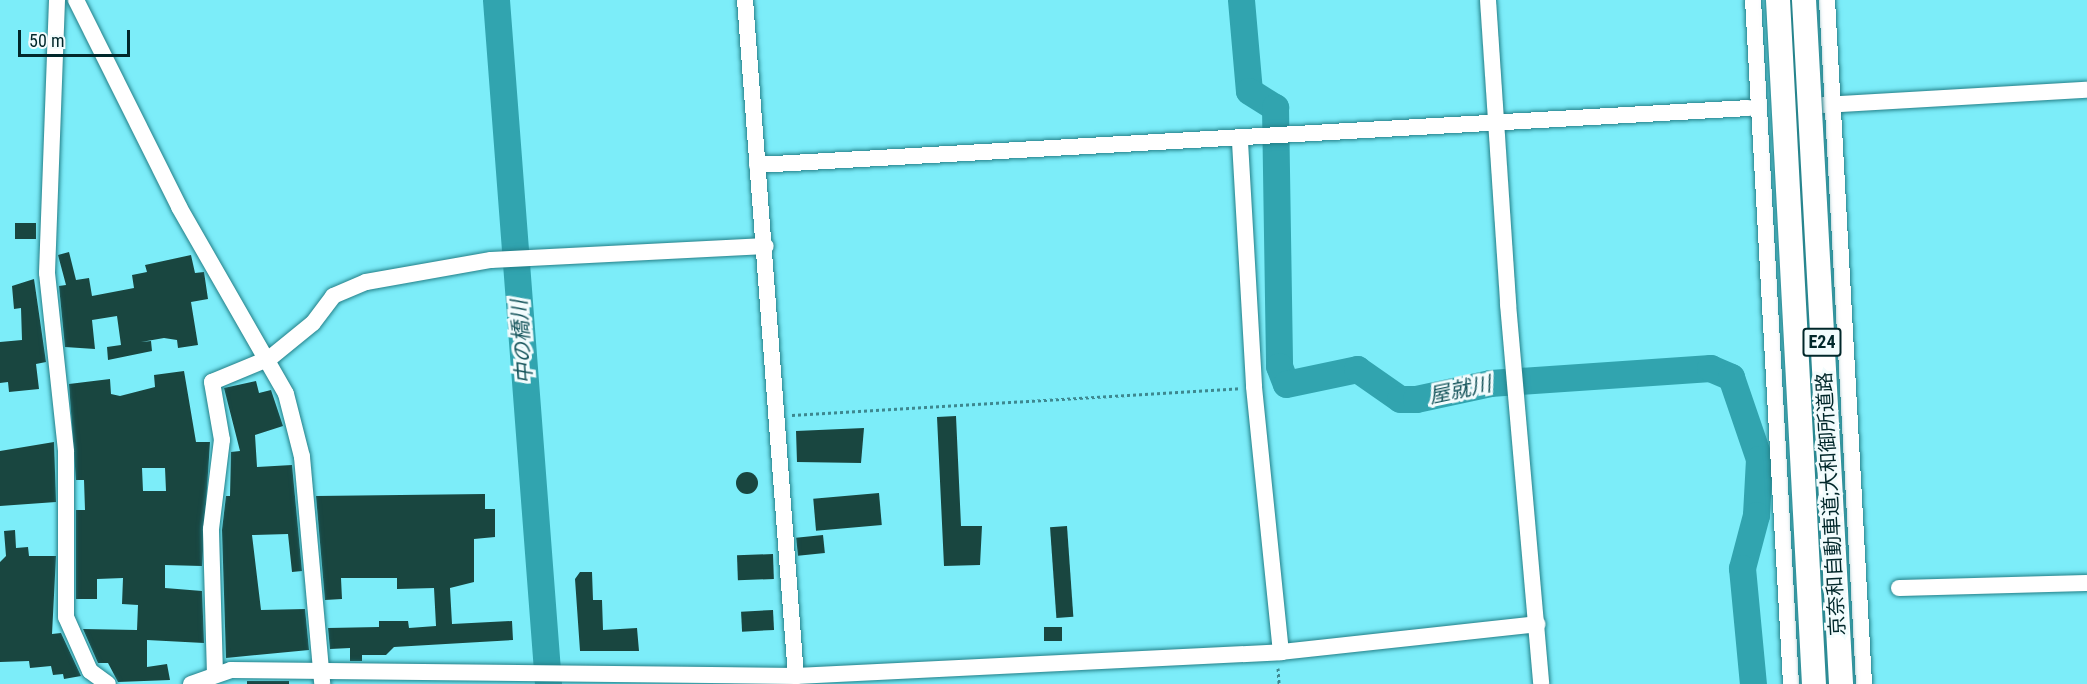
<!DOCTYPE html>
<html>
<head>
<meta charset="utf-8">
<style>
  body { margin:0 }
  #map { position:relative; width:2087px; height:684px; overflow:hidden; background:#7cedf9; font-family:"Roboto Condensed","Noto Sans JP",sans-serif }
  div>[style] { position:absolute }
  .river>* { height:27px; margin:-13.5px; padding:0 13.5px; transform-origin:13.5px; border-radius:13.5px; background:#31a4af }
  .building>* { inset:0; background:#194640; transform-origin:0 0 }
  .round { border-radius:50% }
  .path>* { height:3px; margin-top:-1.5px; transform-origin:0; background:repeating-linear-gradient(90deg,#3d8890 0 3px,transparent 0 6px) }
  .roads { filter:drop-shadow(0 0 2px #237f88) drop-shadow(0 0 2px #237f88) }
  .minor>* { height:16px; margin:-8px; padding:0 8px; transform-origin:8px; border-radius:8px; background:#fff }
  .bridges { filter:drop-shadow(0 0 2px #237f88) drop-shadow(0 0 2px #237f88) }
  .highway-bridge>* { height:24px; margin:-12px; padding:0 12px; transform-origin:12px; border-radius:12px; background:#fff }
  span { translate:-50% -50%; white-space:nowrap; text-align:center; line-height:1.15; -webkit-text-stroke:6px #f2fcfd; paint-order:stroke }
  .shield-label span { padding:2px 4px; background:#f2fcfd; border:2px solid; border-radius:4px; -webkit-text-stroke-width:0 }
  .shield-label { font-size:18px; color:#01272a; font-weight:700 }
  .street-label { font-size:20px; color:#01272a }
  .water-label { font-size:21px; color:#17555c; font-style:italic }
  .scale { position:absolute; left:18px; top:30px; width:112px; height:27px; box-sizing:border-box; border:3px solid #01272a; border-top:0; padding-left:8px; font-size:18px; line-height:21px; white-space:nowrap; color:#01272a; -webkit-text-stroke:4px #f2fcfd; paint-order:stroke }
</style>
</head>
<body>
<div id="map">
  <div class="river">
    <i style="left:496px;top:0;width:686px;rotate:85.65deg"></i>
    <i style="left:1241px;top:0;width:91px;rotate:85deg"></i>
    <i style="left:1249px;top:91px;width:31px;rotate:32deg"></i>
    <i style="left:1275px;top:107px;width:259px;rotate:89.1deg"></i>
    <i style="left:1279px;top:366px;width:19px;rotate:69deg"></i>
    <i style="left:1286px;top:384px;width:73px;rotate:-11.9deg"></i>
    <i style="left:1357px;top:369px;width:52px;rotate:34.9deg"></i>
    <i style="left:1400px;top:399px;width:16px"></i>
    <i style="left:1416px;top:399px;width:76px;rotate:-12.2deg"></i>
    <i style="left:1490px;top:383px;width:221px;rotate:-3.9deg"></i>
    <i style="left:1710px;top:368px;width:23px;rotate:23deg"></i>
    <i style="left:1731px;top:377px;width:87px;rotate:71.1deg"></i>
    <i style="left:1759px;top:459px;width:56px;rotate:93.1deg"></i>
    <i style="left:1756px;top:515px;width:55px;rotate:104.8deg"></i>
    <i style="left:1742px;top:568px;width:117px;rotate:84.6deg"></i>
  </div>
  <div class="building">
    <i style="left:15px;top:223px;width:21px;height:16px"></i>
    <i style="clip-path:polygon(69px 252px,76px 280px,89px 278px,92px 296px,134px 288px,132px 275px,147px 272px,145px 265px,191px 255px,195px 273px,204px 272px,208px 299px,191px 302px,198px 345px,178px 348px,177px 340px,164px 338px,141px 342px,151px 341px,152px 351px,108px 360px,107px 347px,121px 345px,117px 316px,92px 320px,95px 349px,65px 347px,59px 286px,66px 285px,58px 255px)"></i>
    <i style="clip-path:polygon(34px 279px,46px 362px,36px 364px,39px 389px,9px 392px,8px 382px,0 383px,0 342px,22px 340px,21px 308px,14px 309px,12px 286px)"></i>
    <i style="clip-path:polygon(evenodd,184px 371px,196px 442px,210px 442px,202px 566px,165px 565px,165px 588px,202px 591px,204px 643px,147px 640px,147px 667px,167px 664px,170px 680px,118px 682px,108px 663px,98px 663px,83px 629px,137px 630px,138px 605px,122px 604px,123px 578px,97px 579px,97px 599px,76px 599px,76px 510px,85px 510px,84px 480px,76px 480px,69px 384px,110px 379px,111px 394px,120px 396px,155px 387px,154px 375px,184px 371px,142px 468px,165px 468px,166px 491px,143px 491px,142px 468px)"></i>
    <i style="clip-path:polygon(256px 381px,259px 393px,271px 390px,283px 426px,255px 435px,257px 467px,292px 465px,302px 571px,292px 572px,288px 534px,252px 535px,261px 610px,305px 609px,309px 650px,226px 658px,222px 530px,226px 496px,230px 496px,231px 452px,240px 451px,224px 388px)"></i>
    <i style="clip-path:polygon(956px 416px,961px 526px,982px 526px,980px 565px,944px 566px,937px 417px)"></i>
    <i style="clip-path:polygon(864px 428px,861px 463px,797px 462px,796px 431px)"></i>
    <i style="clip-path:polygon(54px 442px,56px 502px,0 506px,0 451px)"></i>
    <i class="round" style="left:736px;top:472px;width:22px;height:22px"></i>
    <i style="left:879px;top:493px;width:32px;height:66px;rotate:85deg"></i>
    <i style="clip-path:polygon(485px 494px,485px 509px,495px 509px,495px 537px,474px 539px,474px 582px,450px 588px,452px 624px,512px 621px,513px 640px,394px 647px,386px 655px,362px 655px,362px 661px,350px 661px,350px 648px,330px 649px,328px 628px,379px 627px,379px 621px,408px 621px,409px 628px,436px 626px,434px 588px,397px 589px,397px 578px,341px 578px,342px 599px,325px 600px,316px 496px)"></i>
    <i style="left:1067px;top:526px;width:91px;height:17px;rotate:86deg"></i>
    <i style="clip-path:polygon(15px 530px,16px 548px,28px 547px,29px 556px,56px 556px,52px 634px,61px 633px,81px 676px,64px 679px,63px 674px,53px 675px,51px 666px,30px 668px,29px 661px,0 662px,0 562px,6px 556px,4px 531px)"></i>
    <i style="left:823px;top:535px;width:18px;height:27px;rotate:84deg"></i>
    <i style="left:773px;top:554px;width:25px;height:36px;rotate:88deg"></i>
    <i style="clip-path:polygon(580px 572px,592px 572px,593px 600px,602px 600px,603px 630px,637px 628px,639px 651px,580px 651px,575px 579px)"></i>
    <i style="left:773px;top:610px;width:20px;height:32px;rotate:87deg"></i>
    <i style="left:1062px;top:627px;width:14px;height:18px;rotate:90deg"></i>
    <i style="left:247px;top:681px;width:42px;height:3px"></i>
  </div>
  <div class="path">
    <i style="left:792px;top:415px;width:449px;rotate:-3.4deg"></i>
    <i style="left:1278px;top:668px;width:16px;rotate:86deg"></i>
  </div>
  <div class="roads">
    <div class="minor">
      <i style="left:57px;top:0;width:273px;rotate:92.1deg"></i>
      <i style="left:47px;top:273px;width:180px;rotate:83.9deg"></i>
      <i style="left:66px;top:452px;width:165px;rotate:90deg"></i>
      <i style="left:66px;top:617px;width:59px;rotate:66deg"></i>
      <i style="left:90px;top:671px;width:22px;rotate:36deg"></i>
      <i style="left:76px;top:0;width:231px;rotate:63.5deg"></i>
      <i style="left:179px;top:207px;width:215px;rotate:60.2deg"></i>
      <i style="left:286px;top:394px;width:65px;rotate:75.7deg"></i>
      <i style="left:302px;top:457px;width:227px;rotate:84.9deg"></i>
      <i style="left:745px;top:0;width:678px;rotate:85.69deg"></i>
      <i style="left:1488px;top:0;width:305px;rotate:86.2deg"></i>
      <i style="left:1508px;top:304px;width:381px;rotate:85deg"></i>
      <i style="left:1753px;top:0;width:685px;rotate:86.82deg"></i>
      <i style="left:1827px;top:0;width:685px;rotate:86.9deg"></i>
      <i style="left:1823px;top:105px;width:264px;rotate:-3.3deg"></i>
      <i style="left:1240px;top:142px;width:245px;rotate:86.7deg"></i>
      <i style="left:1254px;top:387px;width:266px;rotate:84.2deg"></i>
      <i style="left:757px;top:165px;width:993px;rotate:-3.29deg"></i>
      <i style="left:1899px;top:588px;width:188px;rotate:-1.5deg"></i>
      <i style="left:215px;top:675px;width:146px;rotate:-91.6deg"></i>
      <i style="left:211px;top:529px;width:90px;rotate:-83deg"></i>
      <i style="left:222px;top:440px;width:59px;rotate:-99.8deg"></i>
      <i style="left:212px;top:382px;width:63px;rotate:-22.5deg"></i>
      <i style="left:270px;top:358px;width:55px;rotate:-39.1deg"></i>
      <i style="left:313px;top:323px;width:34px;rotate:-53deg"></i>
      <i style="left:333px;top:296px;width:36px;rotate:-23deg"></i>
      <i style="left:366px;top:282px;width:127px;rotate:-10deg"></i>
      <i style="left:491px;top:260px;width:275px;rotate:-2.9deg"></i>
      <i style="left:191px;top:684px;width:42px;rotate:-19.3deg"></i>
      <i style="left:231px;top:670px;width:565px;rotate:0.61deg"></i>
      <i style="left:796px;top:676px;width:486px;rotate:-2.8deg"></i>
      <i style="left:1281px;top:652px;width:258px;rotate:-6.2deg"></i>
    </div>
  </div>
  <div class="bridges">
    <div class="highway-bridge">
      <i style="left:1778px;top:0;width:685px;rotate:86.99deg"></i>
      <i style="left:1804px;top:0;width:685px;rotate:86.9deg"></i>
    </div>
  </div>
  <div class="shield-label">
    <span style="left:1822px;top:342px">E24</span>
  </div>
  <div class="street-label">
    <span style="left:1831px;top:504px;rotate:-93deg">京奈和自動車道;大和御所道路</span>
  </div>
  <div class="water-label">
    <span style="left:522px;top:342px;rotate:-94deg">中の橋川</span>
    <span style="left:1460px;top:390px;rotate:-12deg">屋就川</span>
  </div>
  <div class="scale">50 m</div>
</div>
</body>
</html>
